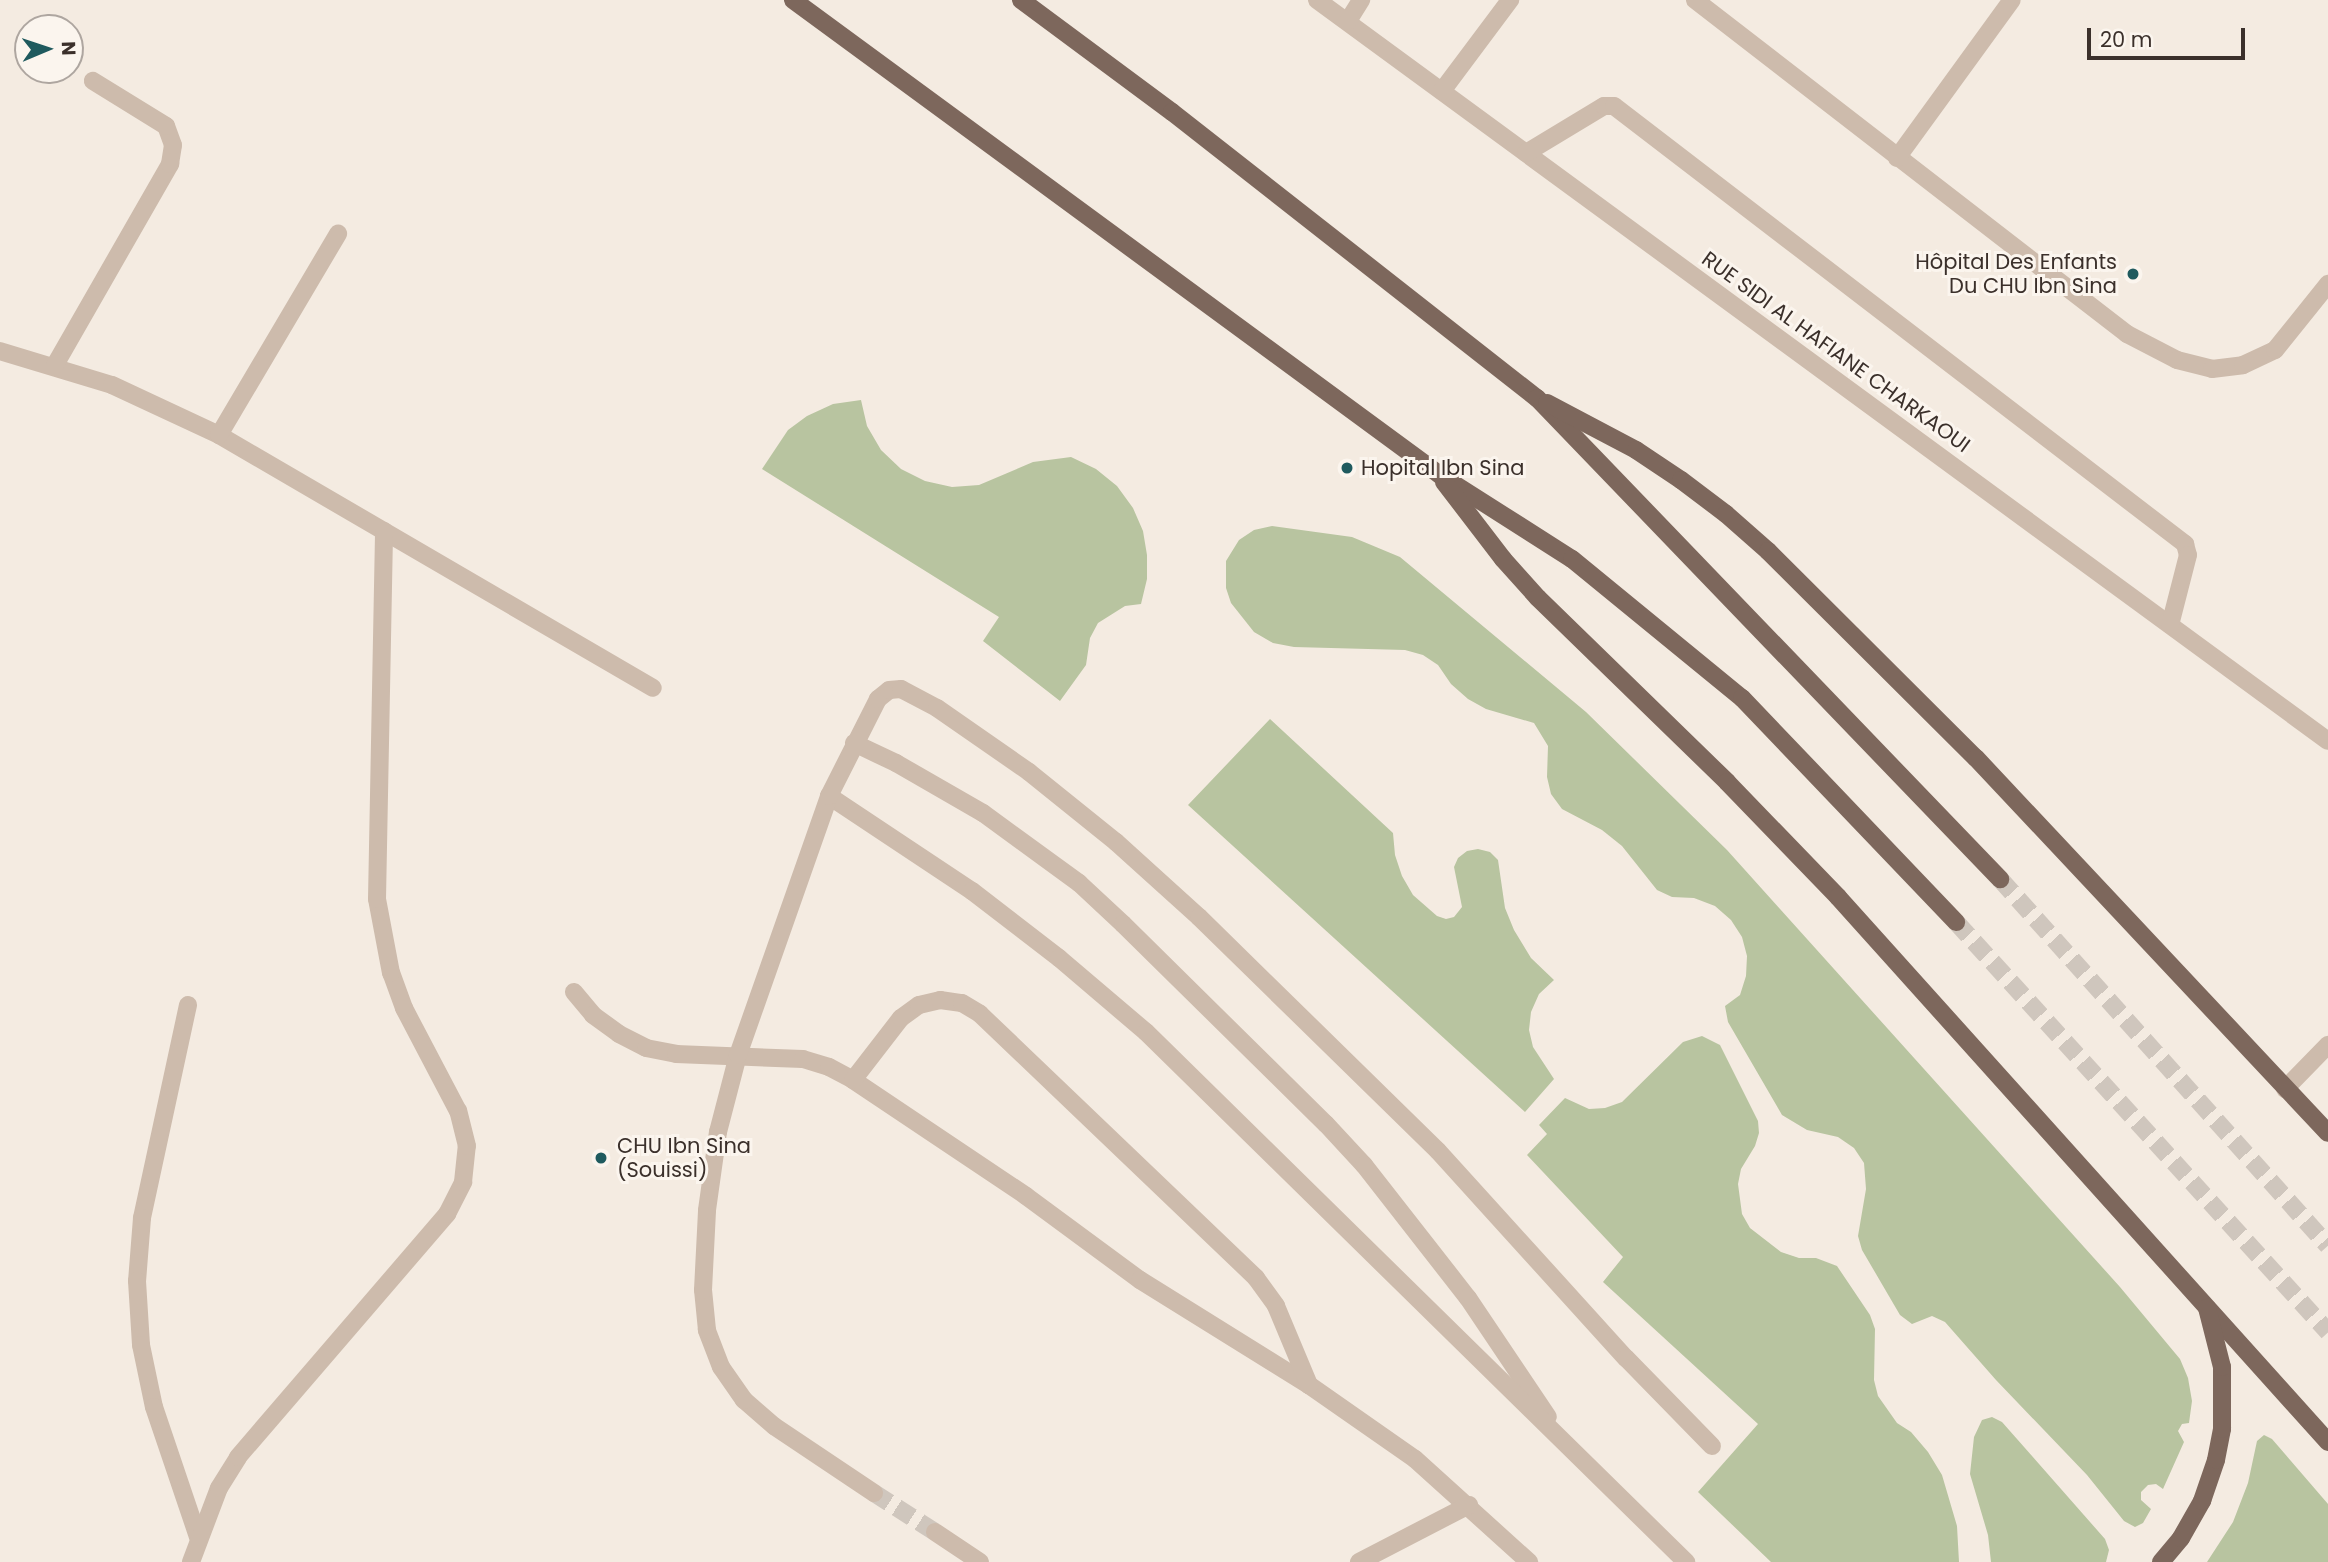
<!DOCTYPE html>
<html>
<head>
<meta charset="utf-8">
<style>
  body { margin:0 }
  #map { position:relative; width:2328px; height:1562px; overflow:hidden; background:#f4ebe1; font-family:Poppins,sans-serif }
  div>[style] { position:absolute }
  .green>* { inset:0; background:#b8c4a0 }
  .minor-tunnel>* { height:18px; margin-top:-9px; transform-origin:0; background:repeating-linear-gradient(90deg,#cfc6bd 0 18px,transparent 0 27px) }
  .major-tunnel>* { height:18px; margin-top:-9px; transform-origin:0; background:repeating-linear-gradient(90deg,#cfc6bd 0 18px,transparent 0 27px) }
  .minor>* { height:18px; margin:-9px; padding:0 9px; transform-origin:9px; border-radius:9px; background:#cdbbac }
  .major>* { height:18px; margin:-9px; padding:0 9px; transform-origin:9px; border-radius:9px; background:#7d675c }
  .dots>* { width:19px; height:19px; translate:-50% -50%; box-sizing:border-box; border:4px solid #fbf5ee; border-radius:50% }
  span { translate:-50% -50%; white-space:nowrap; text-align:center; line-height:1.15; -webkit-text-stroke:6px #fbf5ee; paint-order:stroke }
  .poi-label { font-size:21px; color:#3b302b }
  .right { translate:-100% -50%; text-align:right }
  .left { translate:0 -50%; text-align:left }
  .street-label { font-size:21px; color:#3b302b }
  .north { position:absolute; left:14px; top:14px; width:70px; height:70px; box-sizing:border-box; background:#fbf5ee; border:2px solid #aea6a0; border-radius:50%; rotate:88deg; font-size:19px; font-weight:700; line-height:28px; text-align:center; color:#3b302b }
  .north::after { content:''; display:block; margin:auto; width:24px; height:32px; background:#1f5a5e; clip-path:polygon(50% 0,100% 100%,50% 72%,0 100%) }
  .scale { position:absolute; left:2087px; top:28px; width:158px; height:32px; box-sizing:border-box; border:4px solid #3b302b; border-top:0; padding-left:9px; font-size:21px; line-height:24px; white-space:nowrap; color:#3b302b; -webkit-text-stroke:5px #fbf5ee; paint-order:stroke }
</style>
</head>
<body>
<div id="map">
  <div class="green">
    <i style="clip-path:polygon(861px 400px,867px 426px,881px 450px,901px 469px,925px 481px,952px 487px,979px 485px,1033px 462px,1071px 457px,1096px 469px,1117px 486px,1133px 508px,1143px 531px,1147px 555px,1147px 579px,1141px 604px,1125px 606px,1098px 623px,1090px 638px,1086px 665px,1060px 701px,983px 641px,999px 617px,762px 469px,788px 430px,807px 416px,833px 404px)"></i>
    <i style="clip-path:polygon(1272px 526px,1352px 537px,1400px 557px,1586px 712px,1727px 850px,2120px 1287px,2180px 1359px,2188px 1378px,2192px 1401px,2189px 1423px,2182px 1424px,2178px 1431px,2184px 1442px,2163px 1489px,2156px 1484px,2148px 1485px,2141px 1492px,2141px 1500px,2151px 1509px,2143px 1523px,2135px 1527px,2124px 1521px,2087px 1475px,1996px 1380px,1945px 1322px,1932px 1316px,1912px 1324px,1900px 1315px,1862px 1250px,1858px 1236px,1866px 1189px,1864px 1163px,1854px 1148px,1838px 1137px,1807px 1130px,1782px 1115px,1728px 1022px,1725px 1006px,1740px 995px,1746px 976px,1747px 956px,1742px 937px,1731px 920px,1715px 906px,1694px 898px,1672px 897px,1657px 890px,1622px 846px,1602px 830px,1562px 809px,1551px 794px,1547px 777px,1548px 746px,1534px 723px,1486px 709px,1468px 699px,1451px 684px,1438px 665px,1423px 655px,1405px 650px,1294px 647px,1273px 643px,1254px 632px,1231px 603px,1226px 588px,1226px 561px,1239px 540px,1254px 530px)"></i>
    <i style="clip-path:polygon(1270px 719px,1393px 833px,1395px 855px,1402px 876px,1413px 895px,1437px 916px,1446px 919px,1454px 917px,1462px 907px,1454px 867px,1458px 858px,1467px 851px,1478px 849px,1490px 852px,1498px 860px,1505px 908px,1514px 930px,1531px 958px,1554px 980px,1539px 994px,1531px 1012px,1529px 1030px,1533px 1047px,1554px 1079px,1525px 1112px,1188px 805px)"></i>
    <i style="clip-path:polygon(1702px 1036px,1720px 1045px,1758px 1121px,1759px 1133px,1755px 1146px,1741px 1169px,1738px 1184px,1742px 1214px,1750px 1228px,1781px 1252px,1799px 1258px,1816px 1258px,1837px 1266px,1870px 1315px,1875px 1329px,1874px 1380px,1878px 1396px,1897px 1423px,1911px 1432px,1928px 1452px,1942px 1475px,1957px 1526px,1959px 1562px,1771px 1562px,1698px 1492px,1758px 1424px,1603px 1282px,1623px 1257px,1527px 1155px,1547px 1134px,1539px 1125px,1565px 1098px,1589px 1109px,1605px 1108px,1622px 1102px,1683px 1042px)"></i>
    <i style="clip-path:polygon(1992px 1417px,2002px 1422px,2105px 1539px,2109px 1550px,2106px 1562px,1991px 1562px,1988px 1535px,1970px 1474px,1974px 1437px,1982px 1420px)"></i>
    <i style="clip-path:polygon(2264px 1435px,2272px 1439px,2328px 1504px,2328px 1562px,2207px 1562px,2233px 1522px,2248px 1483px,2257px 1441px)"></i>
  </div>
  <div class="minor-tunnel">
    <i style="left:874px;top:1493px;width:72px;rotate:32.6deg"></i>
  </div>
  <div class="major-tunnel">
    <i style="left:2000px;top:879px;width:492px;rotate:48.2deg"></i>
    <i style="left:1956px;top:922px;width:554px;rotate:47.78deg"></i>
  </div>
  <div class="minor">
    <i style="left:1317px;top:0;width:1253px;rotate:36.24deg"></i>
    <i style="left:1695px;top:0;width:546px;rotate:37.71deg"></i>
    <i style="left:2127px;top:334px;width:56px;rotate:27.5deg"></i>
    <i style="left:2177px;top:360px;width:36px;rotate:14deg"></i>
    <i style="left:2212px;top:369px;width:31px;rotate:-7deg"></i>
    <i style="left:2243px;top:365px;width:35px;rotate:-25deg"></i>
    <i style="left:2275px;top:350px;width:85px;rotate:-51.2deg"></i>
    <i style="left:1348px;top:21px;width:25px;rotate:-58deg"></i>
    <i style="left:1442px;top:91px;width:114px;rotate:-53.2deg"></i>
    <i style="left:1526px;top:153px;width:91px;rotate:-31.1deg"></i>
    <i style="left:1604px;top:106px;width:10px"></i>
    <i style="left:1614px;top:106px;width:720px;rotate:37.49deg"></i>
    <i style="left:2185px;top:544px;width:11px;rotate:75deg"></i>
    <i style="left:2188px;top:555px;width:72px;rotate:104.4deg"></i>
    <i style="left:1897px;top:158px;width:195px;rotate:-54deg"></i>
    <i style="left:0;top:351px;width:117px;rotate:16.9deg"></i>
    <i style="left:112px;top:385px;width:118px;rotate:25deg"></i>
    <i style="left:219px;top:435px;width:502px;rotate:30.24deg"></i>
    <i style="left:55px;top:365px;width:232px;rotate:-60.2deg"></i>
    <i style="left:170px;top:164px;width:19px;rotate:-81deg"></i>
    <i style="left:173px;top:145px;width:20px;rotate:-110deg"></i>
    <i style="left:166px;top:126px;width:86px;rotate:-148.3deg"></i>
    <i style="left:219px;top:435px;width:234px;rotate:-59.4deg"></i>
    <i style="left:854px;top:743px;width:47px;rotate:25.5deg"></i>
    <i style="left:896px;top:763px;width:100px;rotate:29.9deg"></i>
    <i style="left:983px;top:813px;width:119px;rotate:36.1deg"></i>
    <i style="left:1079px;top:883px;width:60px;rotate:43deg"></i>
    <i style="left:1123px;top:924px;width:285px;rotate:44.6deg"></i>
    <i style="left:1326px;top:1124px;width:56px;rotate:47.2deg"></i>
    <i style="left:1364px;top:1165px;width:169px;rotate:52deg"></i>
    <i style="left:1468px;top:1298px;width:143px;rotate:56.1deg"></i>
    <i style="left:829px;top:796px;width:172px;rotate:33.6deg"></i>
    <i style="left:972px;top:891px;width:110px;rotate:37.6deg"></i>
    <i style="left:1059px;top:958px;width:114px;rotate:40.4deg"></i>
    <i style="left:1146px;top:1032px;width:757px;rotate:44.46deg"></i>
    <i style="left:574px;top:992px;width:30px;rotate:50deg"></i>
    <i style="left:593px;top:1015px;width:32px;rotate:36deg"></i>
    <i style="left:619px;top:1034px;width:30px;rotate:27deg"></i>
    <i style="left:646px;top:1048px;width:31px;rotate:11deg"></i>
    <i style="left:676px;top:1054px;width:127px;rotate:2.3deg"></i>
    <i style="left:803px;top:1059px;width:27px;rotate:17deg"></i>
    <i style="left:829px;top:1067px;width:27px;rotate:28deg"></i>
    <i style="left:853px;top:1080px;width:208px;rotate:33.8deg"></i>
    <i style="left:1026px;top:1196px;width:142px;rotate:36.4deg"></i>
    <i style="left:1140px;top:1280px;width:199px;rotate:31.9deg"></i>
    <i style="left:1309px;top:1385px;width:129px;rotate:34.9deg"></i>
    <i style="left:1415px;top:1459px;width:154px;rotate:42.1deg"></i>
    <i style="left:188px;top:1005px;width:218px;rotate:102.2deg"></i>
    <i style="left:142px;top:1218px;width:63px;rotate:94.5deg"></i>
    <i style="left:137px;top:1281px;width:64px;rotate:86.4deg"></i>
    <i style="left:141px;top:1345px;width:63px;rotate:78.2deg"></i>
    <i style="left:154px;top:1407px;width:137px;rotate:71.3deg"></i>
    <i style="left:853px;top:1080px;width:78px;rotate:-52.3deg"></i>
    <i style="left:901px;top:1018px;width:22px;rotate:-36deg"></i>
    <i style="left:919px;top:1005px;width:22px;rotate:-13deg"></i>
    <i style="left:940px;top:1000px;width:22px;rotate:8deg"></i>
    <i style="left:962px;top:1003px;width:21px;rotate:31deg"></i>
    <i style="left:980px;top:1014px;width:382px;rotate:43.7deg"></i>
    <i style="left:1256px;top:1278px;width:34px;rotate:54deg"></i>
    <i style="left:1276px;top:1306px;width:86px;rotate:67.3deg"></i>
    <i style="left:2285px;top:1089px;width:62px;rotate:-45.7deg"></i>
    <i style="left:874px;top:1493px;width:120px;rotate:-146.2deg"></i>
    <i style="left:774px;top:1426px;width:40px;rotate:-139deg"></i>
    <i style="left:744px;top:1400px;width:40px;rotate:-124.9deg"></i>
    <i style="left:721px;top:1367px;width:40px;rotate:-111deg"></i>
    <i style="left:707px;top:1330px;width:40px;rotate:-95.7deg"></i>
    <i style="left:703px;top:1290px;width:80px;rotate:-87.1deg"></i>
    <i style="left:707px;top:1210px;width:79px;rotate:-82deg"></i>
    <i style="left:718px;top:1132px;width:80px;rotate:-75.4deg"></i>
    <i style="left:738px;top:1055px;width:275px;rotate:-70.6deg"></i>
    <i style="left:829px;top:796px;width:109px;rotate:-63.2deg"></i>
    <i style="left:878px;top:699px;width:14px;rotate:-39deg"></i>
    <i style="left:889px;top:690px;width:12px;rotate:-5deg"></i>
    <i style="left:901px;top:689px;width:41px;rotate:27.8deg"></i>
    <i style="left:937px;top:708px;width:112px;rotate:34.8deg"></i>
    <i style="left:1029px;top:772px;width:112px;rotate:38.8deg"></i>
    <i style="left:1116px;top:842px;width:112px;rotate:42.1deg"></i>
    <i style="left:1199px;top:917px;width:334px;rotate:44.4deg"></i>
    <i style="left:1438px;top:1151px;width:280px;rotate:47.8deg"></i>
    <i style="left:1626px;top:1358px;width:123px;rotate:45.7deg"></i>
    <i style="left:935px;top:1532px;width:54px;rotate:33.7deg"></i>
    <i style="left:191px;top:1562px;width:79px;rotate:-69.3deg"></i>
    <i style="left:219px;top:1488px;width:36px;rotate:-58deg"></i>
    <i style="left:238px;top:1457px;width:321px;rotate:-49.3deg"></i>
    <i style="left:447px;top:1214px;width:36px;rotate:-63deg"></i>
    <i style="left:463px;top:1182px;width:36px;rotate:-84deg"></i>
    <i style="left:467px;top:1146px;width:36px;rotate:-104deg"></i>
    <i style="left:458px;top:1111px;width:116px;rotate:-117.7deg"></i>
    <i style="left:404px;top:1008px;width:37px;rotate:-110deg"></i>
    <i style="left:391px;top:973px;width:75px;rotate:-100.7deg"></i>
    <i style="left:377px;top:899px;width:368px;rotate:-88.9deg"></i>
    <i style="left:1359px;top:1562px;width:124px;rotate:-27.4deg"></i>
  </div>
  <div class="major">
    <i style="left:793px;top:0;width:803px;rotate:36.28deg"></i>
    <i style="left:1440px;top:475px;width:156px;rotate:32.5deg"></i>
    <i style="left:1572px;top:559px;width:220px;rotate:39.3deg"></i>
    <i style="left:1742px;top:698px;width:310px;rotate:46.3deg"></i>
    <i style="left:1021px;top:0;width:188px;rotate:36.6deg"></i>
    <i style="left:1172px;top:112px;width:464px;rotate:38.1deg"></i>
    <i style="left:1537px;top:398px;width:668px;rotate:46.09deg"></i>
    <i style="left:1547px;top:403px;width:101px;rotate:27.8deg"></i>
    <i style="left:1636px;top:450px;width:54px;rotate:33.7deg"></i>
    <i style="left:1681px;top:480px;width:56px;rotate:37.1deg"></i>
    <i style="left:1726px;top:514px;width:56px;rotate:41.4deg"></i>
    <i style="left:1768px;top:551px;width:293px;rotate:44.9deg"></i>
    <i style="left:1976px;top:758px;width:514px;rotate:46.81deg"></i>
    <i style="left:1444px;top:482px;width:97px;rotate:52.5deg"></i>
    <i style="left:1503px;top:559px;width:52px;rotate:48.1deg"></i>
    <i style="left:1538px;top:598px;width:264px;rotate:44.2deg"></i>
    <i style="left:1727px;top:782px;width:160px;rotate:46deg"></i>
    <i style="left:1838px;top:897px;width:733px;rotate:48.04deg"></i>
    <i style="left:2161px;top:1562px;width:31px;rotate:-50deg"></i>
    <i style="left:2181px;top:1538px;width:43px;rotate:-60.4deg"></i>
    <i style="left:2202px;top:1501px;width:43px;rotate:-71.1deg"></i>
    <i style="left:2216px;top:1460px;width:32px;rotate:-79deg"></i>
    <i style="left:2222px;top:1429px;width:62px;rotate:-90deg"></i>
    <i style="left:2222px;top:1367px;width:61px;rotate:-104.3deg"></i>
  </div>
  <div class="dots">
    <i style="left:2133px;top:274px;background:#1f5a5e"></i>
    <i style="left:1347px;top:468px;background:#1f5a5e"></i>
    <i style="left:601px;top:1158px;background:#1f5a5e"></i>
  </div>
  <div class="poi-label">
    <span class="right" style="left:2117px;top:274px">Hôpital Des Enfants<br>Du CHU Ibn Sina</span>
    <span class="left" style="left:1361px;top:468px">Hopital Ibn Sina</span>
    <span class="left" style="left:617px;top:1158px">CHU Ibn Sina<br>(Souissi)</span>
  </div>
  <div class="street-label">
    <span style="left:1836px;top:352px;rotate:36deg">RUE SIDI AL HAFIANE CHARKAOUI</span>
  </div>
  <div class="north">N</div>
  <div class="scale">20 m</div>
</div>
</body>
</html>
